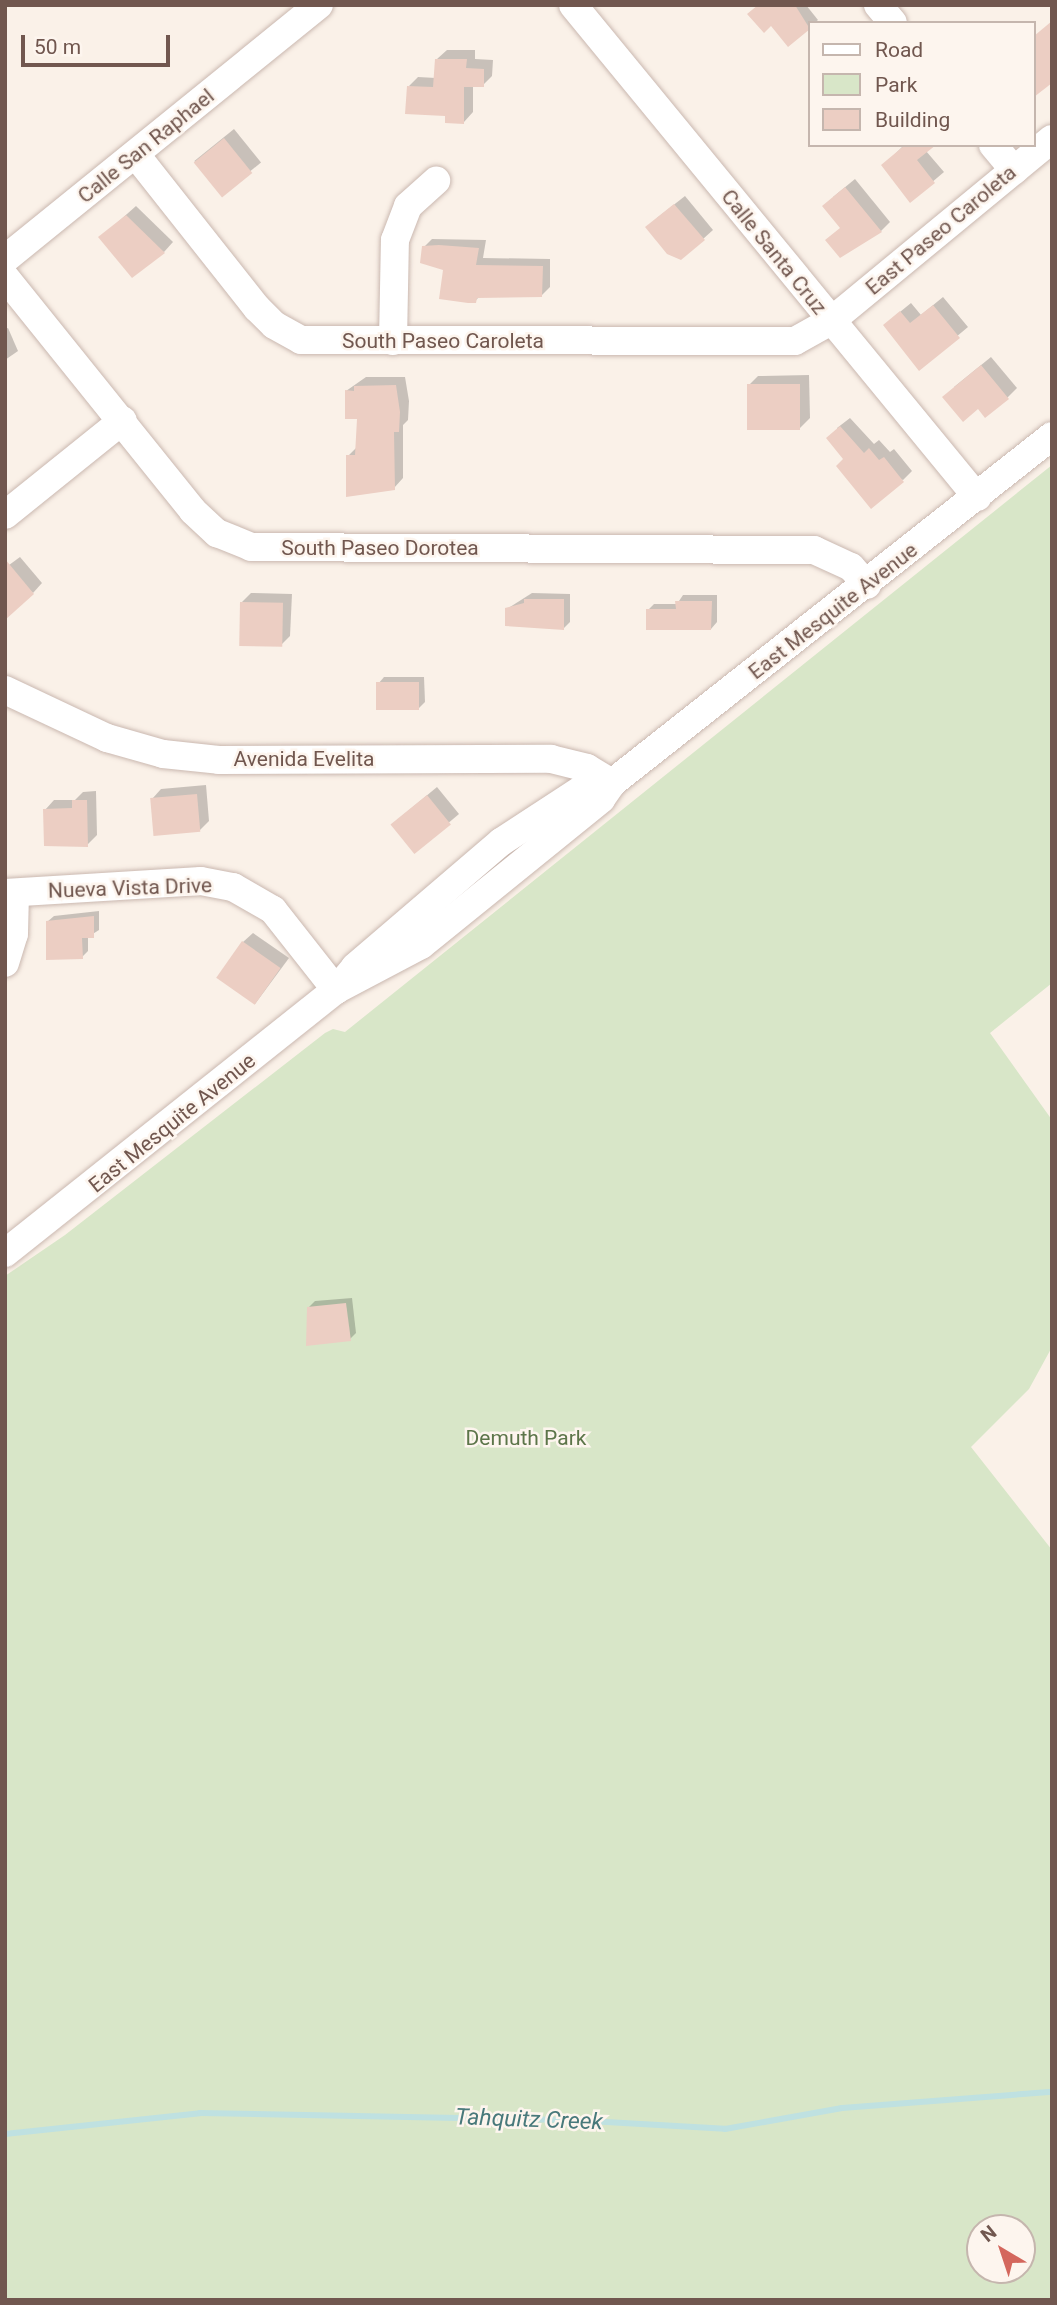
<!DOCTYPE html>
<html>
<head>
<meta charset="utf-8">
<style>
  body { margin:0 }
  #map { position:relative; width:1057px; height:2305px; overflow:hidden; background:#faf1e8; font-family:Roboto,sans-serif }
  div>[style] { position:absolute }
  .green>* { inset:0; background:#d8e6c8 }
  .shadow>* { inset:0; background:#0003; transform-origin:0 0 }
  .stream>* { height:6px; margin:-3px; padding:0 3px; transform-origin:3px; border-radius:3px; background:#bfe1e1 }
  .building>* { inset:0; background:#eccec3; transform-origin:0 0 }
  .roads { filter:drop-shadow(0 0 2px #cab8b0) drop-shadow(0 0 2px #cab8b0) }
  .minor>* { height:28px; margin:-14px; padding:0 14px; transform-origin:14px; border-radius:14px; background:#fff }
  span { translate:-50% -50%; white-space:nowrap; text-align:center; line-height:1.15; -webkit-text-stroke:5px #fdf5ee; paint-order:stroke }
  .street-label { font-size:21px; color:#71574f }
  .park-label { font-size:21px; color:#5c7549 }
  .water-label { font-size:23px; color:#48797b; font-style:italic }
  .frame { position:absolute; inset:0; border:7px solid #71574f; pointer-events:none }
  .legend { position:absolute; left:808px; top:21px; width:228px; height:126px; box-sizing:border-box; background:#fdf5ee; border:2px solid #c5b6ae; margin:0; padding:9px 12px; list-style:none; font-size:21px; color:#71574f }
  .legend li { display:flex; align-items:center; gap:14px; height:35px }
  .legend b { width:35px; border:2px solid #c5b6ae }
  .north { position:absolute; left:966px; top:2214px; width:70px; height:70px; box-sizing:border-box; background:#fdf5ee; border:2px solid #c5b6ae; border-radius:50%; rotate:321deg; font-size:19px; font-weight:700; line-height:28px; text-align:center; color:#71574f }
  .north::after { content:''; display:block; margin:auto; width:24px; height:32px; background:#d4675d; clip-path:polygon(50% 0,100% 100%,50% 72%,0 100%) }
  .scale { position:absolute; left:21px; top:35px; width:149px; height:32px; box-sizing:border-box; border:4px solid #71574f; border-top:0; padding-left:9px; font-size:21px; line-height:24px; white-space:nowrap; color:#71574f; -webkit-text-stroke:5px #fdf5ee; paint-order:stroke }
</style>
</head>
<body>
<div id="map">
  <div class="green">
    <i style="clip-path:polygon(evenodd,1052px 465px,1052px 983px,990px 1033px,1052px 1120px,1052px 1347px,1029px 1389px,971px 1447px,1052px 1550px,1052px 2300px,5px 2300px,5px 1276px,65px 1235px,325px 1033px,333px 1029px,345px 1032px,1052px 465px,980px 2228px,1022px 2228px,1022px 2270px,980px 2270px,980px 2228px)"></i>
  </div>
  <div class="shadow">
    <i style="clip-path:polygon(759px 5px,806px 5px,818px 20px,788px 45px)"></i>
    <i style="clip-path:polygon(447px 50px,475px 50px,475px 59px,493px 60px,492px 76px,483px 85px,473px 85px,473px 112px,464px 122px,409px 86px,418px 77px,436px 78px,437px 59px)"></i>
    <i style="left:234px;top:129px;width:43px;height:51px;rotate:51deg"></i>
    <i style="clip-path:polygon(904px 145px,932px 145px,926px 151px,944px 172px,911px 200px,893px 156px)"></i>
    <i style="clip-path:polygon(855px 179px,890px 222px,881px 231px,841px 227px,833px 197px)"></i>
    <i style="clip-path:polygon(685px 196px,713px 230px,703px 239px,657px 218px)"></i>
    <i style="clip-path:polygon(136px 206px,173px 242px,164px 252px,101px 237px)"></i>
    <i style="clip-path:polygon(432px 239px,486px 240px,483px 258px,550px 259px,550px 287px,542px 295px,480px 296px,475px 301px,424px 247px)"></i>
    <i style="clip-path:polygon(943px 297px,968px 327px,919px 368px,895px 316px,911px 303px,921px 315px)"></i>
    <i style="clip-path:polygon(8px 328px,18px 351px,5px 360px,5px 329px)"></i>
    <i style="clip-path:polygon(991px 357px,1017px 388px,1007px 398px,978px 407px,954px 387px)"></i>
    <i style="clip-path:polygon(809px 375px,810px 418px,800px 428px,749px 385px,758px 376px)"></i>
    <i style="clip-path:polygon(366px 377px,405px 377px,409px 401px,408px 420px,403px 425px,403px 478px,394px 488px,348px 456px,357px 447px,359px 418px,346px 391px)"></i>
    <i style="clip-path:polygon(850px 418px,874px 444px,879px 440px,890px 452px,894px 449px,912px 471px,903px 480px,845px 459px,837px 428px)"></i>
    <i style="clip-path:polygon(20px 557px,42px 583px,33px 593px,5px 568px)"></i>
    <i style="clip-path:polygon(251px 593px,292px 594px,290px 636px,281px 645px,242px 602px)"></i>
    <i style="clip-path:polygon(532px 593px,570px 594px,570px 622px,564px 628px,507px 609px)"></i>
    <i style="clip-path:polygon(683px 595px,717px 595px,717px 622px,711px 629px,648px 610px,654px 604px,677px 604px)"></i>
    <i style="clip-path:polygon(384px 677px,424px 677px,425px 702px,419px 708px,378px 684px)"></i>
    <i style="clip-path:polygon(206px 785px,209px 821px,199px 831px,152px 799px,161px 789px)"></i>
    <i style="clip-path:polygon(437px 787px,459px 814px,414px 852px,402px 816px)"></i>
    <i style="clip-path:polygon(96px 791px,97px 835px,87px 845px,45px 810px,54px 800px,75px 800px,83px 792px)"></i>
    <i style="clip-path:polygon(99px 911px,99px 930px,88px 937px,88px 951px,82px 957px,47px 922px,54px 916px)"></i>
    <i style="clip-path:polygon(253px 933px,289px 958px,255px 1004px,243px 942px)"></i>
    <i style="clip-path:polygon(352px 1298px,356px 1333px,350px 1339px,308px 1344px,309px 1307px,315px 1301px)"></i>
  </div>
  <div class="stream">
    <i style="left:5px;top:2134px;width:196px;rotate:-6.1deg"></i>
    <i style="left:200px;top:2113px;width:371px;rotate:1.1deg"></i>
    <i style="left:571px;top:2120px;width:154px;rotate:3.3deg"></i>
    <i style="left:725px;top:2129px;width:119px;rotate:-10.2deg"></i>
    <i style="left:842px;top:2108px;width:211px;rotate:-4.4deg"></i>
  </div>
  <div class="building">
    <i style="clip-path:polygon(758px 5px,795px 5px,810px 29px,788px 47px,771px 26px,764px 33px,747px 14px)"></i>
    <i style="clip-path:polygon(1052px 21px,1052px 83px,1034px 97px,1034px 36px)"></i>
    <i style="clip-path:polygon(435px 59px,467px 59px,466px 68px,484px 69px,484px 87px,464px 87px,464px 124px,445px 123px,445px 116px,405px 114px,407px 86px,433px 87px)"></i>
    <i style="left:224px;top:138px;width:45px;height:39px;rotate:51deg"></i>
    <i style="clip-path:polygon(905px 145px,936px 145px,917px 160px,935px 183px,910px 203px,881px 165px)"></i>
    <i style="clip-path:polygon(845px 187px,882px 232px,840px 258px,825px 240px,840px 228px,822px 206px)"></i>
    <i style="clip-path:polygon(674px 204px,705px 240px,681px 260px,667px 254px,645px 227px)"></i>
    <i style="clip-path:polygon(126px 215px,165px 253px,132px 278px,98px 237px)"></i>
    <i style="clip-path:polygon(439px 245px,479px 248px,476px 265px,543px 266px,542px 297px,477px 298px,476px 303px,468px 303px,439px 299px,443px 270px,420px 263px,422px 246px)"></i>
    <i style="clip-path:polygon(933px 305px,960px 338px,919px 371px,883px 325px,900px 311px,910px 323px)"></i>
    <i style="clip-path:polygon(981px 365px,1009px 399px,985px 418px,978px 409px,963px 422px,942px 397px)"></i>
    <i style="left:747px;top:384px;width:53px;height:46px"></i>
    <i style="clip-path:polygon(396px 385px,400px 412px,399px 432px,394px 432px,395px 490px,346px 497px,346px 455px,355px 455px,357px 419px,345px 419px,345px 390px,354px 391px,354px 386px)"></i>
    <i style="clip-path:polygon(840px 426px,864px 453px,869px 448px,879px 460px,884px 457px,904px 482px,871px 509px,836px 466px,843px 459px,826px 438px)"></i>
    <i style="clip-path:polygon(5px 559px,34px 594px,5px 620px)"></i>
    <i style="clip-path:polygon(524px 599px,564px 599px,564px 630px,505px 626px,505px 608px,524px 603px)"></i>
    <i style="clip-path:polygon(675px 601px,712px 601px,711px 630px,646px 630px,646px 609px,676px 609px)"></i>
    <i style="left:240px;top:602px;width:43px;height:44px;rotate:1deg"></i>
    <i style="left:419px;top:682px;width:28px;height:43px;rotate:90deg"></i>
    <i style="left:197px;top:794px;width:38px;height:47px;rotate:85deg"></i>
    <i style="left:427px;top:795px;width:38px;height:47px;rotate:51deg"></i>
    <i style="clip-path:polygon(72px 800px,87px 800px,88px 847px,44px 846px,43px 809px,72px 808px)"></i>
    <i style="clip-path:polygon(94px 916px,94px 938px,82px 938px,83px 959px,46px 960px,46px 921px)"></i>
    <i style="left:242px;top:941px;width:47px;height:45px;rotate:35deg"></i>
    <i style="clip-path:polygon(346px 1303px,351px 1341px,306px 1346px,307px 1307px)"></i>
  </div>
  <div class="roads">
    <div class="minor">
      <i style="left:573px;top:5px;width:637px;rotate:50.61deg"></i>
      <i style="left:878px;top:5px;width:23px;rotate:50deg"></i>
      <i style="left:993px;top:145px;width:33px;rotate:50deg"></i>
      <i style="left:136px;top:155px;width:195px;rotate:51.7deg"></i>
      <i style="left:257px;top:308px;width:24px;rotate:45deg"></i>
      <i style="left:274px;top:325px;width:31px;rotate:29deg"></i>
      <i style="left:301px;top:340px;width:494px;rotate:0.1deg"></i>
      <i style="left:795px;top:341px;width:41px;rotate:-29.1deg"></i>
      <i style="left:831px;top:321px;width:286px;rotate:-39.5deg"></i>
      <i style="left:5px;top:259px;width:404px;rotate:-39deg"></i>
      <i style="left:5px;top:277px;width:300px;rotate:51.2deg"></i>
      <i style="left:193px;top:511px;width:33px;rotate:43deg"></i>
      <i style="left:217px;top:533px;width:37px;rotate:22deg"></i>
      <i style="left:251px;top:547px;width:563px;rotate:0.31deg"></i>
      <i style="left:814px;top:550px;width:41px;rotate:24.7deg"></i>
      <i style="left:851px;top:567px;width:24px;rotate:48deg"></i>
      <i style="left:393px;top:341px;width:101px;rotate:-88.9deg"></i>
      <i style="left:395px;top:240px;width:36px;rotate:-69deg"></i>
      <i style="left:408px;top:206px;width:38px;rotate:-42deg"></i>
      <i style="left:5px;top:515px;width:151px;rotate:-38.8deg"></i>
      <i style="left:5px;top:690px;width:113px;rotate:25.2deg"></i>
      <i style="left:107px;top:738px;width:58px;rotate:15.9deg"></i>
      <i style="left:163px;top:754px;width:56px;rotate:6.1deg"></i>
      <i style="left:219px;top:760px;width:332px;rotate:-0.2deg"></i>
      <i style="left:551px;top:759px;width:37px;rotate:14deg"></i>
      <i style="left:587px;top:768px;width:29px;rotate:31deg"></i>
      <i style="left:5px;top:893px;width:196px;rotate:-3.5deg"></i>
      <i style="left:201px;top:881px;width:33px;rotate:11deg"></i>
      <i style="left:233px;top:887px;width:46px;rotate:29.9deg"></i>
      <i style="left:273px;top:910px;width:102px;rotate:51.8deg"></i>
      <i style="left:5px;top:963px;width:30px;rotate:-73deg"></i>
      <i style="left:14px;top:934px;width:41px;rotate:-88.6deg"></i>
      <i style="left:336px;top:990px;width:96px;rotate:-27.9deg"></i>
      <i style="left:421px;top:945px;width:232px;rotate:-39deg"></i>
      <i style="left:601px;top:799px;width:19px;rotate:-55deg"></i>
      <i style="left:612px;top:783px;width:560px;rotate:-38.26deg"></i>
      <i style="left:5px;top:1253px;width:423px;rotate:-38.5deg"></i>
      <i style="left:336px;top:990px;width:30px;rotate:-50deg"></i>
      <i style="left:355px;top:967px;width:192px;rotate:-40.6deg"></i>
      <i style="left:501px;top:842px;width:97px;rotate:-33.2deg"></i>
      <i style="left:582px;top:789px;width:31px;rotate:-11deg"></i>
    </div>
  </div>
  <div class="street-label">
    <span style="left:146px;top:146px;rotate:-39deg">Calle San Raphael</span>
    <span style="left:941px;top:230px;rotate:-40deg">East Paseo Caroleta</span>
    <span style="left:774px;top:252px;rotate:51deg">Calle Santa Cruz</span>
    <span style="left:443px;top:341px">South Paseo Caroleta</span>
    <span style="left:380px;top:548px">South Paseo Dorotea</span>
    <span style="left:833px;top:611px;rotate:-38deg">East Mesquite Avenue</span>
    <span style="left:304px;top:759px">Avenida Evelita</span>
    <span style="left:130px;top:888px;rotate:-2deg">Nueva Vista Drive</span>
    <span style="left:172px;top:1123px;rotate:-39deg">East Mesquite Avenue</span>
  </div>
  <div class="park-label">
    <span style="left:526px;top:1438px">Demuth Park</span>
  </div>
  <div class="water-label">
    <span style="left:529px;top:2120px;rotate:2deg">Tahquitz Creek</span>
  </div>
  <div class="frame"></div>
  <ul class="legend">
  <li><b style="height:9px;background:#fff"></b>Road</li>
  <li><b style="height:19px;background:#d8e6c8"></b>Park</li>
  <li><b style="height:19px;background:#eccec3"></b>Building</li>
  </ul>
  <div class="north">N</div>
  <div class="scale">50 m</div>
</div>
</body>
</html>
